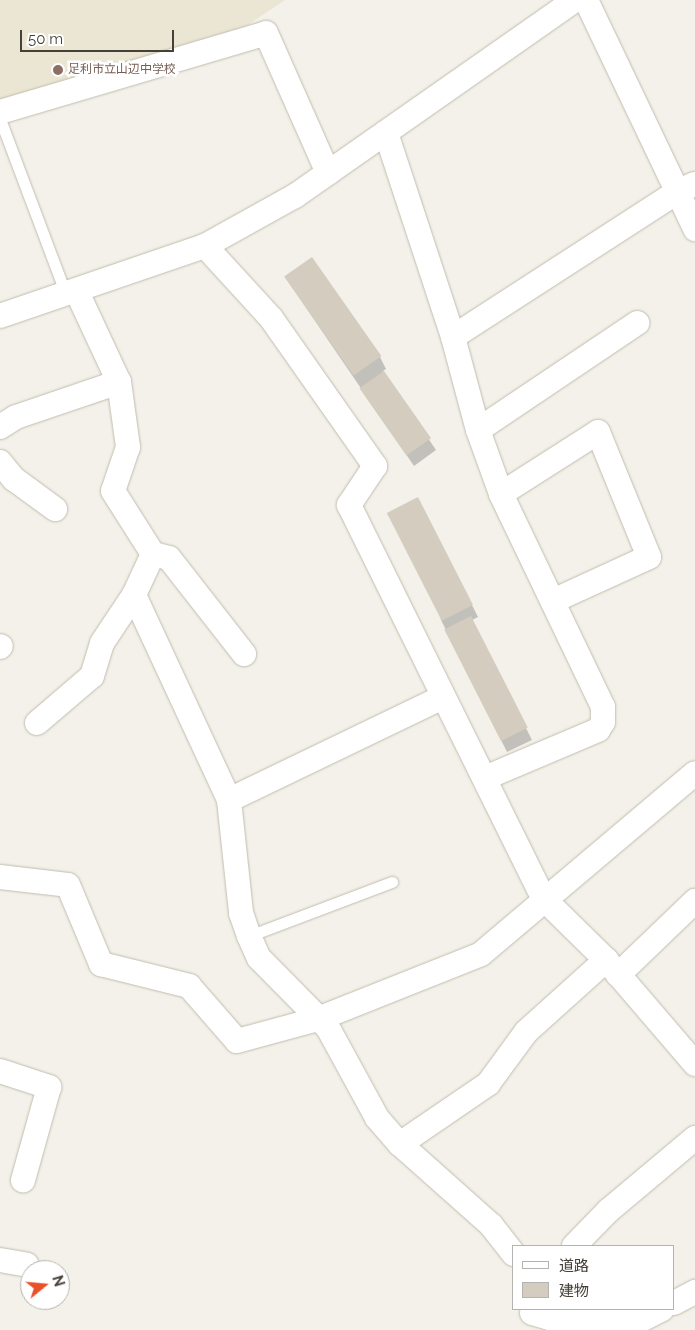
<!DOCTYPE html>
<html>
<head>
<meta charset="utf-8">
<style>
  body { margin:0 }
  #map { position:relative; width:695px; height:1330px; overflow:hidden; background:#f3f1e9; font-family:Raleway,"Noto Sans JP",sans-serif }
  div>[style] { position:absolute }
  .education>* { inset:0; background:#ebe6d4 }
  .shadow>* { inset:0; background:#0003 }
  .building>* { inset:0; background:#d4cdbf; transform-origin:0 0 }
  .roads { filter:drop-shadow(0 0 1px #c1bcaf) drop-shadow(0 0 1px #c1bcaf) }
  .lane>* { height:11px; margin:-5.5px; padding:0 5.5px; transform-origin:5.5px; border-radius:5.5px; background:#fff }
  .street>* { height:24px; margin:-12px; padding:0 12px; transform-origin:12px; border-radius:12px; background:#fff }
  .dots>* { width:14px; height:14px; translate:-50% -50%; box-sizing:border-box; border:2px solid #fff; border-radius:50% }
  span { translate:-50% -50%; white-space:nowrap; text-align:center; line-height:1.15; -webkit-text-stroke:5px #fff; paint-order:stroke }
  .education-label { font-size:12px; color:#785e54 }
  .left { translate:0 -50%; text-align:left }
  .legend { position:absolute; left:512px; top:1245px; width:162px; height:65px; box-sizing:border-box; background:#fff; border:1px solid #b5b3af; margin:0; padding:6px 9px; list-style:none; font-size:15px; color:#464138 }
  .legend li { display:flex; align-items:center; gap:10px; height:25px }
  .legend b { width:25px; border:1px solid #b5b3af }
  .north { position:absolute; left:20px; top:1260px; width:50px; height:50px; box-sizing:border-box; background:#fff; border:1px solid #b5b3af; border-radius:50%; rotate:73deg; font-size:14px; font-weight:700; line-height:20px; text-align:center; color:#464138 }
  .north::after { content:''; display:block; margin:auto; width:18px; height:22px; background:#e9512a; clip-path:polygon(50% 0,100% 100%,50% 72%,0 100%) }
  .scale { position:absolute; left:20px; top:30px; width:154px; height:22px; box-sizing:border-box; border:2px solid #464138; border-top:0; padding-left:6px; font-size:15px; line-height:18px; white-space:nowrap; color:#464138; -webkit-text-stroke:4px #fff; paint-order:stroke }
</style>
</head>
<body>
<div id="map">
  <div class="education">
    <i style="clip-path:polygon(0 0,285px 0,233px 35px,0 104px)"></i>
  </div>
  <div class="shadow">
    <i style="clip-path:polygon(312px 259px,380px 357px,386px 369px,383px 371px,436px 450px,414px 466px,285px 277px)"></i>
    <i style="clip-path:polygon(424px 510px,478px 617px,472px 620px,532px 740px,507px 752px,441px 620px)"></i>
  </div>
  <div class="building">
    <i style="left:312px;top:257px;width:121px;height:34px;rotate:55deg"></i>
    <i style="left:384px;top:371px;width:82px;height:30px;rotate:55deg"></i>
    <i style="left:418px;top:497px;width:121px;height:35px;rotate:63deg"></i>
    <i style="left:471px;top:616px;width:125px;height:30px;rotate:63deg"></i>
  </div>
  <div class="roads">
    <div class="lane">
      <i style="left:0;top:119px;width:188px;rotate:69.4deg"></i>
      <i style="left:249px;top:936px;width:153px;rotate:-20.7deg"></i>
    </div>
    <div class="street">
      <i style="left:586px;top:0;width:254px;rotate:64.5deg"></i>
      <i style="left:0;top:112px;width:277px;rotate:-16.5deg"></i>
      <i style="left:266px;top:33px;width:153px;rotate:66.1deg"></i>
      <i style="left:386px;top:133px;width:215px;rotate:71.8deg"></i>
      <i style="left:453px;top:337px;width:96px;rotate:75deg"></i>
      <i style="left:478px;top:430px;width:68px;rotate:70.2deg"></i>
      <i style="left:501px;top:494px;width:236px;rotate:64.4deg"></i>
      <i style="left:603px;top:707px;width:15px;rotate:90deg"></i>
      <i style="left:603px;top:722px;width:9px;rotate:122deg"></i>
      <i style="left:598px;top:730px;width:123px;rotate:157deg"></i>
      <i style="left:205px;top:246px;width:98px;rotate:47.5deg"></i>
      <i style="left:271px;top:318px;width:181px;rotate:54.9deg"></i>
      <i style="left:375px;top:466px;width:47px;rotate:123.7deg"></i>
      <i style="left:349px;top:505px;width:440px;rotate:63.7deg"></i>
      <i style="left:544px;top:899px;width:87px;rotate:44.5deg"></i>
      <i style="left:606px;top:960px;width:137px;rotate:49.4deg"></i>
      <i style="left:77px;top:292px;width:99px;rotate:65deg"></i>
      <i style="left:119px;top:382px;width:66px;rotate:82.1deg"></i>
      <i style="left:128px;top:447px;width:46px;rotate:108.8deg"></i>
      <i style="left:113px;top:491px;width:75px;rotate:57.6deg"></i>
      <i style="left:153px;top:554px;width:45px;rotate:114.9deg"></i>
      <i style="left:134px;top:595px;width:226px;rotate:65.1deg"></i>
      <i style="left:229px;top:800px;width:114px;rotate:83.9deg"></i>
      <i style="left:241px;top:913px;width:24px;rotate:71deg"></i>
      <i style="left:249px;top:936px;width:24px;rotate:66deg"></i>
      <i style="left:259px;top:958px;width:98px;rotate:45.4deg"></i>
      <i style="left:328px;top:1028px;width:102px;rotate:61.4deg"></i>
      <i style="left:377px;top:1118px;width:35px;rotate:49deg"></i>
      <i style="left:400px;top:1144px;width:122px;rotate:41.7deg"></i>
      <i style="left:491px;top:1225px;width:37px;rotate:52deg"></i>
      <i style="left:0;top:316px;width:217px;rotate:-18.9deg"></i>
      <i style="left:205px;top:246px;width:103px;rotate:-29.1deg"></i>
      <i style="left:295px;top:196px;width:342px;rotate:-35deg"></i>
      <i style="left:453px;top:337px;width:269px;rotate:-32.9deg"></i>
      <i style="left:679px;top:191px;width:17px;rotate:-24deg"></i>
      <i style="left:0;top:427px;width:19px;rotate:-32deg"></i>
      <i style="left:16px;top:417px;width:109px;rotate:-18.8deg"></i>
      <i style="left:478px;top:430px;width:192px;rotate:-33.9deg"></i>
      <i style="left:0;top:462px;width:22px;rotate:51deg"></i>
      <i style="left:14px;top:479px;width:51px;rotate:36.2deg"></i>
      <i style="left:501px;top:494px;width:115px;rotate:-32.6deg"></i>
      <i style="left:598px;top:432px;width:135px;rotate:67.8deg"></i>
      <i style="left:649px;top:557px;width:106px;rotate:155.4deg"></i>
      <i style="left:153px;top:554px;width:16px;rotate:14deg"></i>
      <i style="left:169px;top:558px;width:122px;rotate:52deg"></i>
      <i style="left:0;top:647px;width:1px;rotate:-45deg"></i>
      <i style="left:37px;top:723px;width:72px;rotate:-40.5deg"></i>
      <i style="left:92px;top:676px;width:34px;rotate:-73deg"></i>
      <i style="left:102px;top:643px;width:58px;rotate:-56.3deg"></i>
      <i style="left:229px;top:800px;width:237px;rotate:-25.7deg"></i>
      <i style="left:0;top:877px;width:68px;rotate:6.7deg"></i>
      <i style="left:68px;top:885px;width:86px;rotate:67.3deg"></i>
      <i style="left:101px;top:964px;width:91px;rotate:14deg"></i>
      <i style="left:189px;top:986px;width:73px;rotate:48.9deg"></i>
      <i style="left:237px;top:1041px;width:84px;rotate:-15.2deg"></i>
      <i style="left:318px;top:1019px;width:175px;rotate:-21.7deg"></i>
      <i style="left:481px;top:954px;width:280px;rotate:-40.2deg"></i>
      <i style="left:618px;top:975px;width:107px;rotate:-43.9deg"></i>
      <i style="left:0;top:1071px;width:52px;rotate:18.1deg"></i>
      <i style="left:49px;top:1087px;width:97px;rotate:105.6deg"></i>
      <i style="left:400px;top:1144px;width:107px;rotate:-34.3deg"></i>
      <i style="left:488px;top:1084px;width:64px;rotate:-53.8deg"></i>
      <i style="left:526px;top:1032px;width:108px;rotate:-42deg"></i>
      <i style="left:574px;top:1246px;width:49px;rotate:-45.8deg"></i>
      <i style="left:608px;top:1211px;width:114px;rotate:-40deg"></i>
      <i style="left:0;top:1260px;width:27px;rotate:10deg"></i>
      <i style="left:674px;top:1303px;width:24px;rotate:-28deg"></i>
      <i style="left:532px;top:1313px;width:18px;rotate:16deg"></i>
      <i style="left:549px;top:1318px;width:88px;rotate:2.6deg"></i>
      <i style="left:637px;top:1322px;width:28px;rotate:-27deg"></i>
    </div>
  </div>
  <div class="dots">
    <i style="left:58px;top:70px;background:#8d6e63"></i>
  </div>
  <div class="education-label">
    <span class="left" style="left:68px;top:70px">足利市立山辺中学校</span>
  </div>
  <ul class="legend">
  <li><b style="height:6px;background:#fff"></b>道路</li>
  <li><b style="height:14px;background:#d4cdbf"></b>建物</li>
  </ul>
  <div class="north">N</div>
  <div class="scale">50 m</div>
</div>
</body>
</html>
